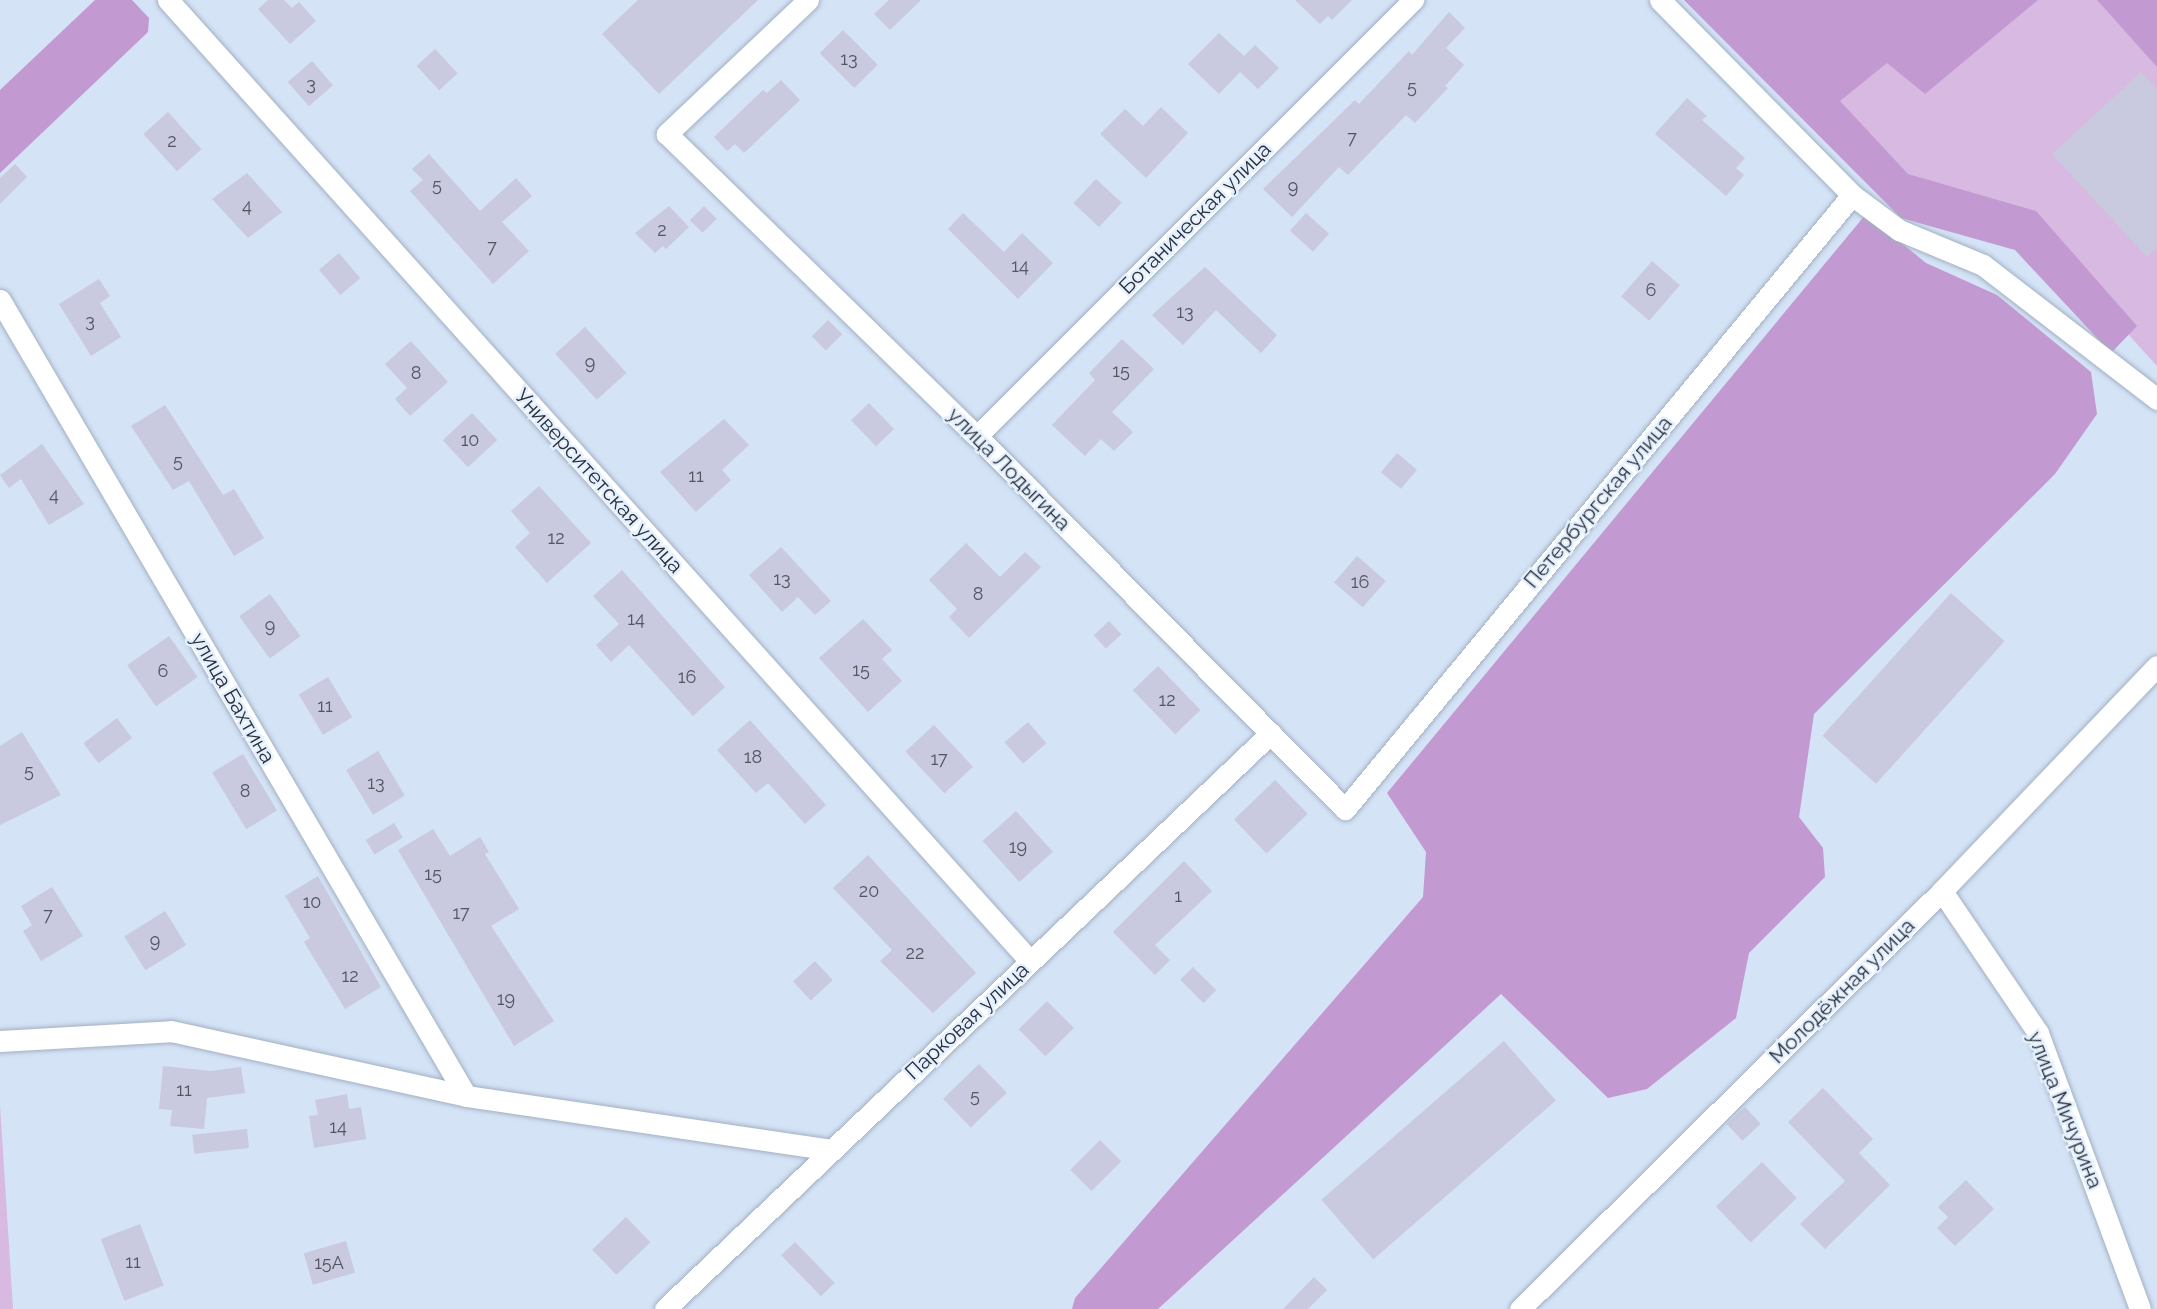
<!DOCTYPE html>
<html>
<head>
<meta charset="utf-8">
<style>
  body { margin:0 }
  #map { position:relative; width:2157px; height:1309px; overflow:hidden; background:#d4e3f6; font-family:Raleway,sans-serif }
  div>[style] { position:absolute }
  .green>* { inset:0; background:#d7b9e1 }
  .forest>* { inset:0; background:#c399d1 }
  .building>* { inset:0; background:#c9c9df; transform-origin:0 0 }
  .roads { filter:drop-shadow(0 0 2px #a2b0c2) drop-shadow(0 0 2px #a2b0c2) }
  .minor>* { height:21px; margin:-10.5px; padding:0 10.5px; transform-origin:10.5px; border-radius:10.5px; background:#fff }
  span { translate:-50% -50%; white-space:nowrap; text-align:center; line-height:1.15; -webkit-text-stroke:5px #e4f0ff; paint-order:stroke }
  .number-label { font-size:18px; color:#525660 }
  .number-label span { -webkit-text-stroke-width:0 }
  .street-label { font-size:21px; color:#2a2f36 }
</style>
</head>
<body>
<div id="map">
  <div class="green">
    <i style="clip-path:polygon(1708px 0,2157px 0,2157px 366px,2055px 254px,1868px 159px)"></i>
    <i style="clip-path:polygon(0 1105px,13px 1309px,0 1309px)"></i>
  </div>
  <div class="forest">
    <i style="clip-path:polygon(95px 0,132px 0,149px 18px,148px 32px,0 173px,0 90px)"></i>
    <i style="clip-path:polygon(1684px 0,2038px 0,1925px 94px,1887px 63px,1840px 101px,1908px 174px,2036px 211px,2137px 326px,2111px 353px,2015px 250px,1901px 218px)"></i>
    <i style="clip-path:polygon(2097px 0,2157px 0,2157px 67px)"></i>
    <i style="clip-path:polygon(1866px 214px,1926px 263px,1997px 295px,2091px 372px,2097px 414px,2055px 474px,1814px 714px,1799px 817px,1823px 848px,1825px 877px,1749px 953px,1736px 1018px,1647px 1089px,1608px 1098px,1501px 994px,1158px 1309px,1072px 1309px,1075px 1298px,1423px 897px,1426px 852px,1387px 793px)"></i>
  </div>
  <div class="building">
    <i style="clip-path:polygon(268px 0,284px 0,292px 8px,299px 2px,316px 21px,290px 44px,258px 9px)"></i>
    <i style="clip-path:polygon(638px 0,758px 0,659px 94px,602px 34px)"></i>
    <i style="clip-path:polygon(889px 0,921px 0,890px 30px,874px 14px)"></i>
    <i style="clip-path:polygon(1295px 0,1352px 0,1332px 20px,1328px 16px,1320px 24px)"></i>
    <i style="clip-path:polygon(1449px 12px,1465px 28px,1446px 48px,1464px 65px,1445px 86px,1448px 88px,1415px 123px,1406px 115px,1348px 175px,1339px 167px,1292px 217px,1263px 189px,1355px 100px,1359px 104px,1409px 51px,1412px 55px)"></i>
    <i style="left:843px;top:30px;width:49px;height:33px;rotate:45deg"></i>
    <i style="clip-path:polygon(1219px 33px,1244px 56px,1255px 45px,1279px 68px,1258px 89px,1240px 72px,1219px 94px,1188px 64px)"></i>
    <i style="left:435px;top:49px;width:33px;height:25px;rotate:47deg"></i>
    <i style="left:312px;top:61px;width:32px;height:32px;rotate:49deg"></i>
    <i style="clip-path:polygon(2141px 72px,2157px 89px,2157px 248px,2147px 257px,2052px 154px)"></i>
    <i style="clip-path:polygon(781px 80px,800px 100px,744px 153px,735px 144px,727px 151px,714px 137px,763px 90px,767px 93px)"></i>
    <i style="clip-path:polygon(1687px 98px,1707px 116px,1702px 120px,1745px 158px,1736px 168px,1744px 175px,1726px 196px,1655px 134px)"></i>
    <i style="clip-path:polygon(1161px 107px,1188px 133px,1146px 178px,1100px 134px,1125px 109px,1143px 126px)"></i>
    <i style="left:168px;top:112px;width:50px;height:33px;rotate:48deg"></i>
    <i style="clip-path:polygon(429px 154px,480px 211px,516px 178px,532px 196px,502px 222px,529px 251px,493px 284px,410px 191px,423px 180px,412px 169px)"></i>
    <i style="clip-path:polygon(15px 164px,27px 177px,0 204px,0 178px)"></i>
    <i style="clip-path:polygon(247px 173px,282px 212px,248px 238px,212px 199px)"></i>
    <i style="left:1096px;top:179px;width:35px;height:33px;rotate:43deg"></i>
    <i style="clip-path:polygon(669px 206px,689px 227px,666px 249px,663px 246px,655px 253px,635px 233px)"></i>
    <i style="left:704px;top:206px;width:18px;height:20px;rotate:45deg"></i>
    <i style="clip-path:polygon(963px 213px,1004px 252px,1022px 233px,1053px 263px,1018px 299px,948px 229px)"></i>
    <i style="left:1306px;top:213px;width:31px;height:24px;rotate:42deg"></i>
    <i style="left:339px;top:253px;width:33px;height:26px;rotate:50deg"></i>
    <i style="left:1652px;top:261px;width:37px;height:47px;rotate:41deg"></i>
    <i style="clip-path:polygon(1205px 267px,1277px 335px,1261px 353px,1216px 310px,1183px 345px,1152px 315px)"></i>
    <i style="clip-path:polygon(99px 279px,110px 296px,100px 303px,121px 337px,91px 356px,59px 304px)"></i>
    <i style="left:828px;top:320px;width:20px;height:23px;rotate:45deg"></i>
    <i style="left:585px;top:327px;width:62px;height:40px;rotate:48deg"></i>
    <i style="clip-path:polygon(1122px 339px,1154px 369px,1112px 412px,1133px 432px,1114px 451px,1101px 439px,1085px 456px,1052px 425px,1095px 380px,1089px 373px)"></i>
    <i style="clip-path:polygon(411px 341px,448px 382px,410px 416px,395px 399px,407px 388px,385px 364px)"></i>
    <i style="left:869px;top:403px;width:36px;height:25px;rotate:46deg"></i>
    <i style="clip-path:polygon(165px 405px,223px 495px,234px 489px,264px 538px,234px 556px,189px 481px,173px 490px,131px 426px)"></i>
    <i style="left:472px;top:413px;width:37px;height:40px;rotate:47deg"></i>
    <i style="clip-path:polygon(724px 419px,749px 445px,722px 470px,731px 480px,696px 512px,660px 472px)"></i>
    <i style="clip-path:polygon(42px 444px,84px 504px,49px 525px,21px 479px,9px 488px,0 475px)"></i>
    <i style="left:1397px;top:453px;width:26px;height:25px;rotate:40deg"></i>
    <i style="clip-path:polygon(539px 486px,591px 543px,547px 583px,515px 547px,530px 533px,511px 511px)"></i>
    <i style="clip-path:polygon(966px 543px,1000px 577px,1025px 552px,1041px 567px,969px 638px,949px 617px,957px 609px,929px 580px)"></i>
    <i style="clip-path:polygon(781px 547px,831px 601px,815px 615px,798px 597px,782px 612px,749px 575px)"></i>
    <i style="left:1357px;top:556px;width:38px;height:35px;rotate:41deg"></i>
    <i style="clip-path:polygon(622px 570px,725px 687px,693px 716px,629px 645px,611px 662px,596px 645px,619px 624px,593px 596px)"></i>
    <i style="left:1951px;top:593px;width:72px;height:192px;rotate:42deg"></i>
    <i style="left:270px;top:594px;width:52px;height:38px;rotate:54deg"></i>
    <i style="clip-path:polygon(863px 619px,892px 650px,882px 659px,902px 681px,868px 712px,819px 658px)"></i>
    <i style="left:1109px;top:621px;width:18px;height:21px;rotate:47deg"></i>
    <i style="left:169px;top:636px;width:50px;height:51px;rotate:55deg"></i>
    <i style="left:1158px;top:666px;width:61px;height:35px;rotate:46deg"></i>
    <i style="left:328px;top:677px;width:47px;height:34px;rotate:59deg"></i>
    <i style="left:117px;top:718px;width:25px;height:42px;rotate:53deg"></i>
    <i style="clip-path:polygon(750px 720px,826px 805px,805px 824px,768px 783px,756px 793px,717px 750px)"></i>
    <i style="left:1028px;top:722px;width:28px;height:31px;rotate:49deg"></i>
    <i style="left:934px;top:725px;width:57px;height:39px;rotate:47deg"></i>
    <i style="clip-path:polygon(22px 732px,61px 795px,0 825px,0 746px)"></i>
    <i style="left:378px;top:751px;width:52px;height:37px;rotate:59deg"></i>
    <i style="left:243px;top:754px;width:66px;height:36px;rotate:59deg"></i>
    <i style="left:1275px;top:780px;width:47px;height:57px;rotate:46deg"></i>
    <i style="left:1016px;top:811px;width:55px;height:45px;rotate:48deg"></i>
    <i style="left:394px;top:823px;width:17px;height:33px;rotate:59deg"></i>
    <i style="clip-path:polygon(433px 829px,450px 856px,480px 837px,489px 852px,485px 854px,519px 909px,491px 926px,554px 1021px,514px 1046px,398px 850px)"></i>
    <i style="clip-path:polygon(868px 855px,976px 973px,933px 1013px,880px 961px,892px 950px,833px 888px)"></i>
    <i style="clip-path:polygon(1184px 861px,1212px 891px,1155px 945px,1170px 960px,1155px 975px,1113px 932px)"></i>
    <i style="clip-path:polygon(318px 876px,381px 987px,345px 1009px,304px 942px,310px 938px,285px 896px)"></i>
    <i style="clip-path:polygon(52px 887px,83px 936px,41px 961px,23px 931px,32px 925px,21px 906px)"></i>
    <i style="left:165px;top:911px;width:40px;height:48px;rotate:58deg"></i>
    <i style="left:815px;top:961px;width:26px;height:30px;rotate:47deg"></i>
    <i style="left:1193px;top:967px;width:33px;height:18px;rotate:45deg"></i>
    <i style="left:1047px;top:1001px;width:38px;height:40px;rotate:45deg"></i>
    <i style="left:1504px;top:1041px;width:79px;height:242px;rotate:49deg"></i>
    <i style="left:979px;top:1064px;width:40px;height:50px;rotate:46deg"></i>
    <i style="clip-path:polygon(163px 1066px,211px 1071px,241px 1067px,245px 1093px,207px 1098px,204px 1129px,170px 1126px,172px 1110px,159px 1109px)"></i>
    <i style="clip-path:polygon(1823px 1088px,1873px 1139px,1859px 1153px,1890px 1185px,1825px 1249px,1800px 1224px,1845px 1181px,1788px 1122px)"></i>
    <i style="clip-path:polygon(347px 1094px,349px 1109px,361px 1107px,366px 1139px,314px 1148px,309px 1116px,318px 1115px,315px 1100px)"></i>
    <i style="left:1745px;top:1107px;width:23px;height:25px;rotate:47deg"></i>
    <i style="left:247px;top:1129px;width:19px;height:55px;rotate:84deg"></i>
    <i style="left:1100px;top:1140px;width:30px;height:42px;rotate:45deg"></i>
    <i style="left:1762px;top:1162px;width:50px;height:64px;rotate:46deg"></i>
    <i style="clip-path:polygon(1966px 1180px,1994px 1209px,1955px 1246px,1937px 1228px,1948px 1217px,1938px 1207px)"></i>
    <i style="left:626px;top:1217px;width:35px;height:47px;rotate:46deg"></i>
    <i style="left:140px;top:1224px;width:66px;height:42px;rotate:69deg"></i>
    <i style="left:346px;top:1241px;width:33px;height:44px;rotate:74deg"></i>
    <i style="left:795px;top:1242px;width:57px;height:19px;rotate:46deg"></i>
    <i style="clip-path:polygon(1314px 1277px,1327px 1290px,1308px 1309px,1283px 1309px)"></i>
  </div>
  <div class="roads">
    <div class="minor">
      <i style="left:168px;top:0;width:1291px;rotate:48.11deg"></i>
      <i style="left:808px;top:0;width:195px;rotate:136.5deg"></i>
      <i style="left:667px;top:134px;width:433px;rotate:44.3deg"></i>
      <i style="left:977px;top:436px;width:524px;rotate:45.39deg"></i>
      <i style="left:1345px;top:809px;width:796px;rotate:-50.45deg"></i>
      <i style="left:1660px;top:0;width:274px;rotate:45.4deg"></i>
      <i style="left:1852px;top:195px;width:59px;rotate:36.7deg"></i>
      <i style="left:1899px;top:230px;width:91px;rotate:22.6deg"></i>
      <i style="left:1983px;top:265px;width:220px;rotate:37.6deg"></i>
      <i style="left:0;top:300px;width:922px;rotate:59.65deg"></i>
      <i style="left:977px;top:436px;width:617px;rotate:-45deg"></i>
      <i style="left:1942px;top:891px;width:171px;rotate:55.9deg"></i>
      <i style="left:2038px;top:1033px;width:294px;rotate:69.7deg"></i>
      <i style="left:0;top:1041px;width:171px;rotate:-3.3deg"></i>
      <i style="left:171px;top:1031px;width:302px;rotate:12.4deg"></i>
      <i style="left:466px;top:1096px;width:369px;rotate:8.4deg"></i>
      <i style="left:665px;top:1309px;width:836px;rotate:-43.55deg"></i>
      <i style="left:1520px;top:1309px;width:594px;rotate:-44.73deg"></i>
      <i style="left:1942px;top:891px;width:311px;rotate:-46.3deg"></i>
    </div>
  </div>
  <div class="number-label">
    <span style="left:849px;top:59px">13</span>
    <span style="left:311px;top:84px">3</span>
    <span style="left:1412px;top:87px">5</span>
    <span style="left:1352px;top:138px">7</span>
    <span style="left:172px;top:141px">2</span>
    <span style="left:437px;top:185px">5</span>
    <span style="left:1293px;top:187px">9</span>
    <span style="left:247px;top:206px">4</span>
    <span style="left:662px;top:230px">2</span>
    <span style="left:492px;top:247px">7</span>
    <span style="left:1020px;top:266px">14</span>
    <span style="left:1651px;top:290px">6</span>
    <span style="left:1185px;top:312px">13</span>
    <span style="left:90px;top:321px">3</span>
    <span style="left:590px;top:363px">9</span>
    <span style="left:1121px;top:371px">15</span>
    <span style="left:416px;top:373px">8</span>
    <span style="left:470px;top:440px">10</span>
    <span style="left:178px;top:461px">5</span>
    <span style="left:696px;top:476px">11</span>
    <span style="left:54px;top:495px">4</span>
    <span style="left:556px;top:538px">12</span>
    <span style="left:782px;top:579px">13</span>
    <span style="left:1360px;top:582px">16</span>
    <span style="left:978px;top:594px">8</span>
    <span style="left:636px;top:619px">14</span>
    <span style="left:270px;top:626px">9</span>
    <span style="left:861px;top:670px">15</span>
    <span style="left:163px;top:671px">6</span>
    <span style="left:687px;top:677px">16</span>
    <span style="left:1167px;top:700px">12</span>
    <span style="left:325px;top:706px">11</span>
    <span style="left:753px;top:757px">18</span>
    <span style="left:939px;top:759px">17</span>
    <span style="left:29px;top:771px">5</span>
    <span style="left:376px;top:783px">13</span>
    <span style="left:245px;top:791px">8</span>
    <span style="left:1018px;top:847px">19</span>
    <span style="left:433px;top:874px">15</span>
    <span style="left:869px;top:891px">20</span>
    <span style="left:1178px;top:896px">1</span>
    <span style="left:312px;top:902px">10</span>
    <span style="left:461px;top:913px">17</span>
    <span style="left:48px;top:915px">7</span>
    <span style="left:155px;top:941px">9</span>
    <span style="left:915px;top:953px">22</span>
    <span style="left:350px;top:976px">12</span>
    <span style="left:506px;top:999px">19</span>
    <span style="left:184px;top:1090px">11</span>
    <span style="left:975px;top:1096px">5</span>
    <span style="left:338px;top:1127px">14</span>
    <span style="left:133px;top:1262px">11</span>
    <span style="left:329px;top:1263px">15А</span>
  </div>
  <div class="street-label">
    <span style="left:1195px;top:218px;rotate:-45deg">Ботаническая улица</span>
    <span style="left:1009px;top:469px;rotate:45deg">улица Лодыгина</span>
    <span style="left:599px;top:481px;rotate:48deg">Университетская улица</span>
    <span style="left:1598px;top:502px;rotate:-50deg">Петербургская улица</span>
    <span style="left:233px;top:698px;rotate:60deg">улица Бахтина</span>
    <span style="left:1842px;top:991px;rotate:-45deg">Молодёжная улица</span>
    <span style="left:967px;top:1021px;rotate:-43deg">Парковая улица</span>
    <span style="left:2065px;top:1110px;rotate:68deg">улица Мичурина</span>
  </div>
</div>
</body>
</html>
